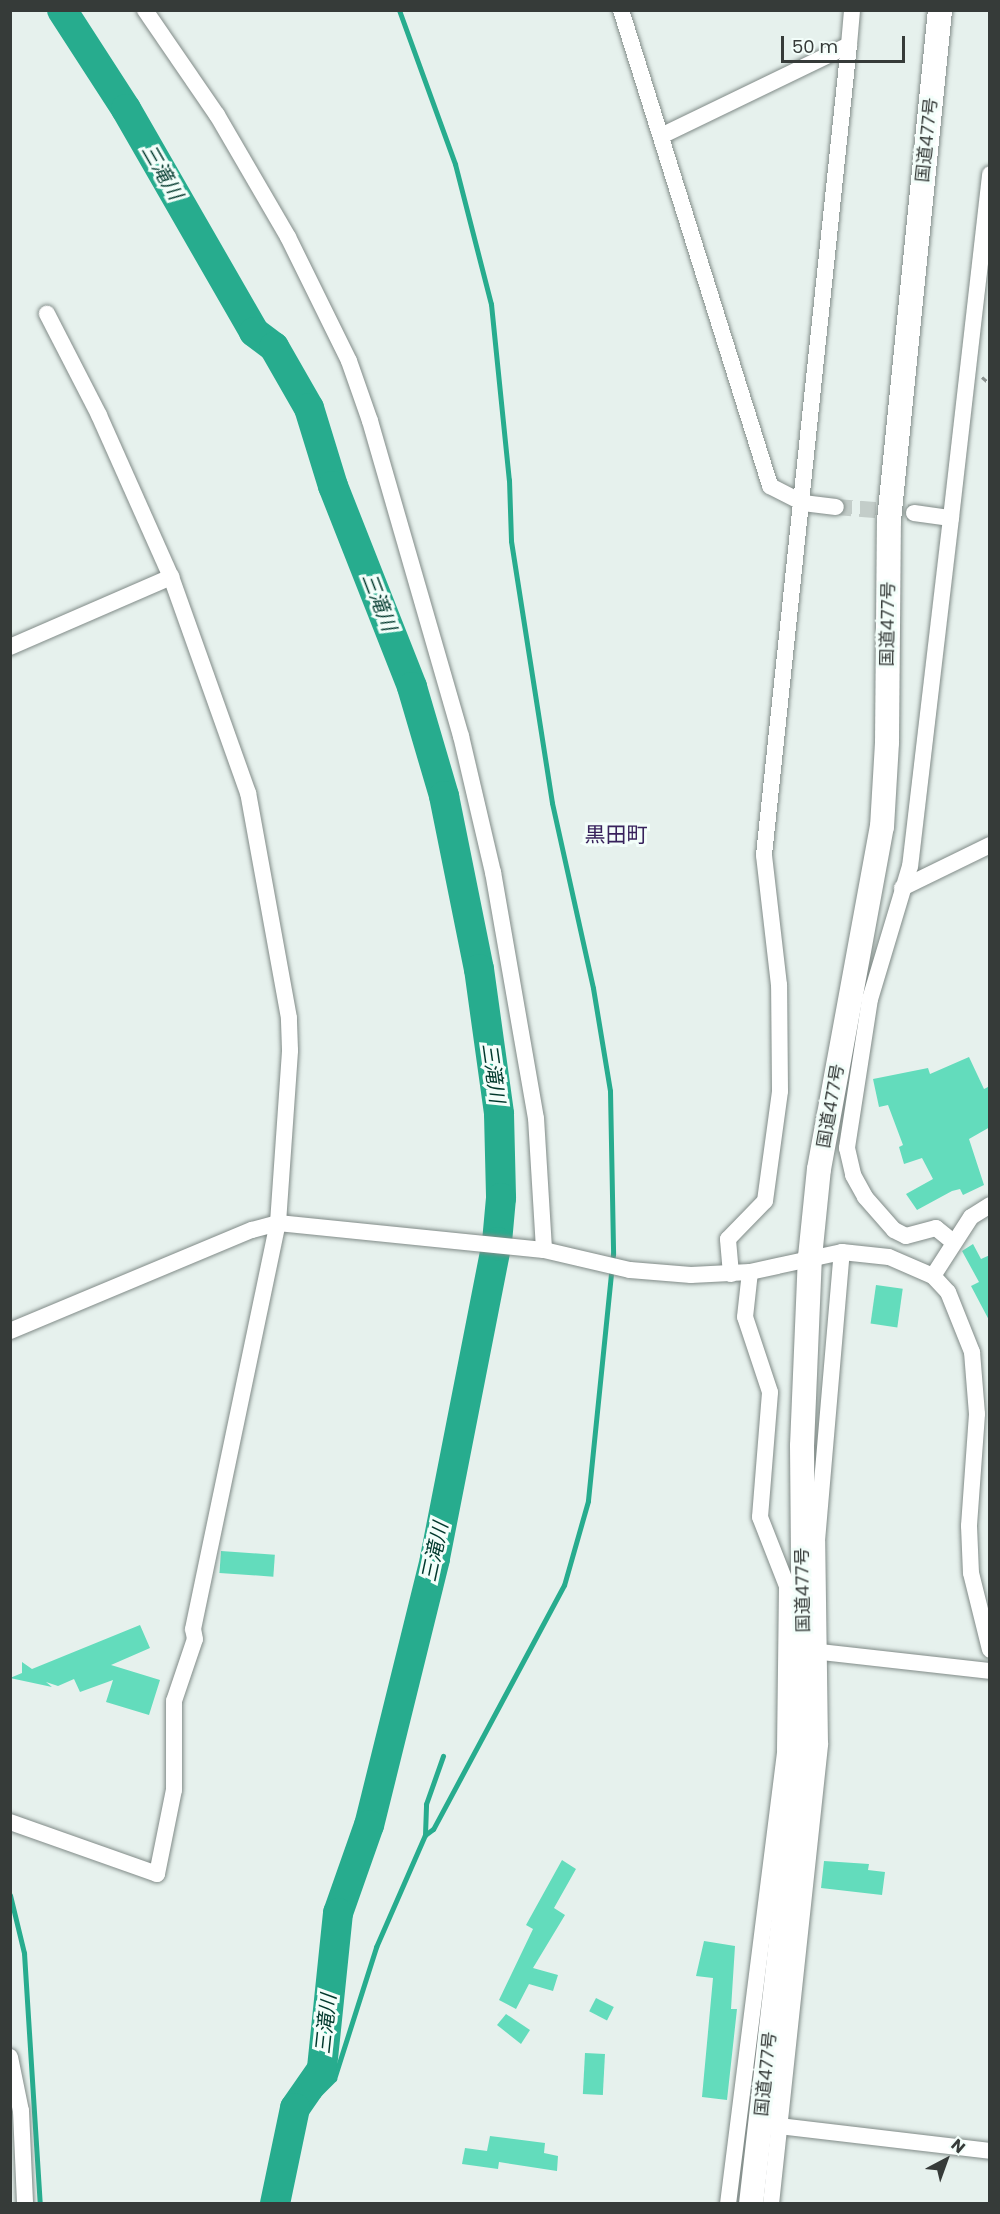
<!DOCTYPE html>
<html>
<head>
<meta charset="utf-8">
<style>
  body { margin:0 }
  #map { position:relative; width:1000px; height:2214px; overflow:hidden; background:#e6f1ed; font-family:Poppins,"Noto Sans JP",sans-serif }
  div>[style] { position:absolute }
  .stream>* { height:5px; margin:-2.5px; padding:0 2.5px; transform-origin:2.5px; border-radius:2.5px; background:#27ac8e }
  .river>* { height:30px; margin:-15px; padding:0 15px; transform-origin:15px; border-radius:15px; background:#27ac8e }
  .building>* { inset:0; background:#63dcbc; transform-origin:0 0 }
  .minor-tunnel>* { height:16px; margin-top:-8px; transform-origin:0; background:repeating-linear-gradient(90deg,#c3cdc9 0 16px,transparent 0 24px) }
  .path>* { height:3px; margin-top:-1.5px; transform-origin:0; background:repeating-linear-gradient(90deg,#8b9390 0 6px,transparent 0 9px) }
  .roads { filter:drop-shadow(0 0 2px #818b88) drop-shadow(0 0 2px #818b88) }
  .minor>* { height:16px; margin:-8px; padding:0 8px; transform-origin:8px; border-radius:8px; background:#fff }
  .highway>* { height:24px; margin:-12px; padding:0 12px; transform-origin:12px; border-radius:12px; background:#fff }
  span { translate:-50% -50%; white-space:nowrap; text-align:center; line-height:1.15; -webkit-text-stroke:6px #f3fefa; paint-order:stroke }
  .street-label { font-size:18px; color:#363b39 }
  .water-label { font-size:20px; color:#00382c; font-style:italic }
  .quarter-label { font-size:21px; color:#38225c }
  .frame { position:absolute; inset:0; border:12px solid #363b39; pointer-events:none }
  .north { position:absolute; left:916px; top:2130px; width:60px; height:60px; -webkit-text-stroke:4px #f3fefa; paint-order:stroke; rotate:41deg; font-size:16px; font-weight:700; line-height:24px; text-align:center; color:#363b39 }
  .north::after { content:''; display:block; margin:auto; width:21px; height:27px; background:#363b39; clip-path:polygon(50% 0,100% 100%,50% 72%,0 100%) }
  .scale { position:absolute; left:781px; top:36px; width:124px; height:27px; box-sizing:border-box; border:3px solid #363b39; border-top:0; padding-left:8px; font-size:18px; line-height:21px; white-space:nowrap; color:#363b39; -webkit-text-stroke:4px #f3fefa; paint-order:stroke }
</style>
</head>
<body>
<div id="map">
  <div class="stream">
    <i style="left:399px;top:10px;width:164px;rotate:70deg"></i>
    <i style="left:455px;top:164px;width:145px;rotate:75.6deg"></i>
    <i style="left:491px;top:304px;width:177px;rotate:84.2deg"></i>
    <i style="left:509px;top:480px;width:61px;rotate:88.1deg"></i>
    <i style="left:511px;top:541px;width:265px;rotate:81.1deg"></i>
    <i style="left:552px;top:803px;width:189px;rotate:77.5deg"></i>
    <i style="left:593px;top:988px;width:104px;rotate:80.6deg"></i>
    <i style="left:610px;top:1091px;width:163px;rotate:88.9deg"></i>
    <i style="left:613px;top:1254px;width:248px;rotate:95.8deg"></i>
    <i style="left:588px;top:1501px;width:87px;rotate:105.9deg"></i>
    <i style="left:564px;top:1585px;width:277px;rotate:118.2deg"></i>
    <i style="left:433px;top:1829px;width:10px;rotate:143deg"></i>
    <i style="left:10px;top:1895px;width:60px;rotate:76.4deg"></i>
    <i style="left:24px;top:1953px;width:252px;rotate:86.4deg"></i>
    <i style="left:295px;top:2108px;width:26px;rotate:-29deg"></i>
    <i style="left:318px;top:2095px;width:23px;rotate:-45deg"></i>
    <i style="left:334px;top:2079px;width:139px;rotate:-72.3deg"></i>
    <i style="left:376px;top:1947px;width:122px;rotate:-66.4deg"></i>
    <i style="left:425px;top:1835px;width:31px;rotate:-88deg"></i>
    <i style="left:426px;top:1804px;width:51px;rotate:-70.5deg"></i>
  </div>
  <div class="river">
    <i style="left:62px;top:10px;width:118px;rotate:57.1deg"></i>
    <i style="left:126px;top:109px;width:257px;rotate:60.1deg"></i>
    <i style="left:254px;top:332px;width:25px;rotate:37deg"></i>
    <i style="left:274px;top:347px;width:70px;rotate:60.2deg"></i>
    <i style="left:309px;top:408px;width:82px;rotate:72.9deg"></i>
    <i style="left:333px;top:486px;width:216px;rotate:68.5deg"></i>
    <i style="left:412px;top:687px;width:114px;rotate:73.6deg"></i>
    <i style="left:444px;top:796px;width:177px;rotate:78.6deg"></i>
    <i style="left:479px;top:969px;width:146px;rotate:82.1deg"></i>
    <i style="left:499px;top:1114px;width:84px;rotate:88.6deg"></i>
    <i style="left:501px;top:1198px;width:44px;rotate:95.2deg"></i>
    <i style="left:497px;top:1242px;width:323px;rotate:101.1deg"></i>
    <i style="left:435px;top:1559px;width:274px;rotate:103.9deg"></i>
    <i style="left:369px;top:1825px;width:93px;rotate:109.4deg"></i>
    <i style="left:338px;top:1913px;width:157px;rotate:95.9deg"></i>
    <i style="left:322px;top:2069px;width:47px;rotate:124.7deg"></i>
    <i style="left:295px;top:2108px;width:98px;rotate:101.8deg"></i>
  </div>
  <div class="building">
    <i style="clip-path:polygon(969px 1057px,984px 1089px,990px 1086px,990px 1127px,969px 1139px,984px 1185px,963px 1195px,960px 1189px,952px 1191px,917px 1210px,906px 1194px,933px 1179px,922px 1158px,904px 1164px,899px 1147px,903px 1145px,888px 1105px,879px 1107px,873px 1079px,928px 1068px,930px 1074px)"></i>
    <i style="clip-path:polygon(973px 1244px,981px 1259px,990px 1255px,990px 1322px,971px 1286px,979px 1282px,962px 1251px)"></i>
    <i style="left:876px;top:1285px;width:27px;height:39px;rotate:8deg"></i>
    <i style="left:221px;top:1551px;width:54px;height:22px;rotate:4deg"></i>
    <i style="clip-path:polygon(140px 1625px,150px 1648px,111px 1665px,160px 1680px,149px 1715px,106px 1702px,113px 1680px,80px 1692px,74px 1679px,58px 1686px,46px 1682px,52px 1687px,10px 1678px,22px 1673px,22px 1662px,32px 1669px)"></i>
    <i style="clip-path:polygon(562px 1860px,576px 1869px,554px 1908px,565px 1915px,533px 1968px,558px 1975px,553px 1991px,529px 1984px,516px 2009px,499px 2000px,533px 1929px,526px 1925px)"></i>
    <i style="clip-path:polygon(824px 1861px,869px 1864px,868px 1870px,885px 1872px,882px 1895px,821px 1888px)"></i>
    <i style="clip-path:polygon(704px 1941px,735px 1946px,731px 2009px,737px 2009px,727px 2100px,702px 2097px,713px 1978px,696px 1976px)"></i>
    <i style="left:596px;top:1998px;width:20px;height:15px;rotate:27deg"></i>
    <i style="clip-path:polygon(506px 2014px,530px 2030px,521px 2044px,497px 2025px)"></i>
    <i style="left:585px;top:2053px;width:20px;height:41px;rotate:3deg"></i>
    <i style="clip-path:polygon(490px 2136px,545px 2143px,544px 2153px,558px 2156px,557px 2171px,499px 2162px,498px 2169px,462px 2164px,465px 2148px,487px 2151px)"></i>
  </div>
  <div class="minor-tunnel">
    <i style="left:836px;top:507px;width:78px;rotate:4.4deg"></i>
  </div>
  <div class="path">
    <i style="left:982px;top:377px;width:11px;rotate:41deg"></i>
  </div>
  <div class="roads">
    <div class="minor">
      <i style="left:145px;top:10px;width:127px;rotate:55.6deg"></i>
      <i style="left:217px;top:115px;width:141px;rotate:59.8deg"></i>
      <i style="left:288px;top:237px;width:138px;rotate:63.8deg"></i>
      <i style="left:349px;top:361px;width:64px;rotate:70.7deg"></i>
      <i style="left:370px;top:421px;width:328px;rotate:73.9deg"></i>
      <i style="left:461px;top:736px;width:140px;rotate:76.8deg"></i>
      <i style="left:493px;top:872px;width:250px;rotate:80.1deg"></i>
      <i style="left:536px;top:1118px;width:132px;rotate:86.5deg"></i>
      <i style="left:621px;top:10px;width:499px;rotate:72.6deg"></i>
      <i style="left:770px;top:486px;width:37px;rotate:27deg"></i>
      <i style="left:803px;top:503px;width:33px;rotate:7deg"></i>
      <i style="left:661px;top:136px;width:209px;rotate:-25.8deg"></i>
      <i style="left:849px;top:45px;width:35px;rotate:-85deg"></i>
      <i style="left:914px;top:513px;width:37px;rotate:8deg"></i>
      <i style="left:951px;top:518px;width:350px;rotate:96.7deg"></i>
      <i style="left:910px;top:866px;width:139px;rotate:106.7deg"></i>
      <i style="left:870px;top:999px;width:151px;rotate:98.8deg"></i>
      <i style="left:847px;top:1148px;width:28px;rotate:77deg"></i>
      <i style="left:853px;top:1175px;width:25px;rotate:61deg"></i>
      <i style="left:865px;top:1197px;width:44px;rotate:48.7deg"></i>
      <i style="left:894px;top:1230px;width:13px;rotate:27deg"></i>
      <i style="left:906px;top:1236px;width:31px;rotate:-15deg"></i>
      <i style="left:936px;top:1228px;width:21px;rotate:39deg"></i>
      <i style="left:951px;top:518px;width:346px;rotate:-83.5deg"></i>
      <i style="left:10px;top:647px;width:176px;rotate:-23.5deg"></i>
      <i style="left:902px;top:888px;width:98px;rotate:-26deg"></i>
      <i style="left:731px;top:1274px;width:35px;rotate:-95deg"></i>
      <i style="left:728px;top:1239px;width:53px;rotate:-45.8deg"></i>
      <i style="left:765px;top:1201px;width:111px;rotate:-82.2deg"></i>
      <i style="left:780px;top:1091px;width:106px;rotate:-90.5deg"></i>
      <i style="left:779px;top:985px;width:131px;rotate:-96.6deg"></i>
      <i style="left:764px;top:855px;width:814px;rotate:-84.01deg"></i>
      <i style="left:933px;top:1276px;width:70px;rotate:-57.2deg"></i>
      <i style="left:971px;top:1217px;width:22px;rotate:-32deg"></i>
      <i style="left:10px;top:1331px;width:262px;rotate:-22.7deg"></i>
      <i style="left:252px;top:1230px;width:27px;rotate:-15deg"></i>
      <i style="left:278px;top:1223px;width:267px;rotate:5.8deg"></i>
      <i style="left:544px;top:1250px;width:88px;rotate:13.1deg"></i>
      <i style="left:630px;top:1270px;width:61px;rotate:4.7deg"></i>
      <i style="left:691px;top:1275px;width:59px;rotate:-2.9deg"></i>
      <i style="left:750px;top:1272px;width:94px;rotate:-12.3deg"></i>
      <i style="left:842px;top:1252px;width:47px;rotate:6.1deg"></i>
      <i style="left:889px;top:1257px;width:48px;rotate:23.4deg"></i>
      <i style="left:933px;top:1276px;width:22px;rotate:47deg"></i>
      <i style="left:948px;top:1292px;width:65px;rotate:68.2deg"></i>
      <i style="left:972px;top:1352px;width:62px;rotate:85.4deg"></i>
      <i style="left:977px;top:1414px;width:112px;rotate:94.1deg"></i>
      <i style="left:969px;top:1526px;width:47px;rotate:87.6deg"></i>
      <i style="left:971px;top:1573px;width:79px;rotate:76.1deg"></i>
      <i style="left:821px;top:1652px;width:170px;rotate:6.4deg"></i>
      <i style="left:10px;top:1822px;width:156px;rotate:19.5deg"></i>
      <i style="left:157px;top:1874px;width:86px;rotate:-78.6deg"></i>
      <i style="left:174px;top:1790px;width:89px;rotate:-90deg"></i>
      <i style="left:174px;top:1701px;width:65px;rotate:-71.3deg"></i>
      <i style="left:195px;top:1639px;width:10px;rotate:-101deg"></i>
      <i style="left:193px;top:1629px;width:415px;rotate:-78.2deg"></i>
      <i style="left:278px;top:1223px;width:173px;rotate:-86deg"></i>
      <i style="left:290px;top:1050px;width:32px;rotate:-92deg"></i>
      <i style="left:289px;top:1018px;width:229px;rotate:-100.3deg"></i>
      <i style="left:248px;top:793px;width:229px;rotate:-109.6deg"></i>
      <i style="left:171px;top:577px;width:177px;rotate:-114deg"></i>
      <i style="left:99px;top:415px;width:114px;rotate:-117.2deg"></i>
      <i style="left:10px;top:2057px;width:55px;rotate:78.5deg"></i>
      <i style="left:21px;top:2111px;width:93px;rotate:87.5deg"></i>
      <i style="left:770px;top:2125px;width:222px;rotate:6.7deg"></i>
      <i style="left:728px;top:2204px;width:458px;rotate:-82.8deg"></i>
      <i style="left:785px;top:1750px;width:164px;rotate:-89.3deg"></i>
      <i style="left:787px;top:1586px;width:74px;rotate:-111.4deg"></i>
      <i style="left:760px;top:1517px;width:125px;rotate:-85.4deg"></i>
      <i style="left:770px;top:1392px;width:79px;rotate:-108.4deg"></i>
      <i style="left:745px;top:1317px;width:45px;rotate:-83.7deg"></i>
      <i style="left:771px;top:2204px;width:463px;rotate:-83.9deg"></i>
      <i style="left:820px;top:1744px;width:203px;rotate:-90.8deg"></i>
      <i style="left:817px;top:1541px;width:290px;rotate:-85.1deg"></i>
    </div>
    <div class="highway">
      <i style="left:751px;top:2204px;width:414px;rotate:-83.5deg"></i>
      <i style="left:798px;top:1793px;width:119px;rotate:-87.1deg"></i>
      <i style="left:804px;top:1674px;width:228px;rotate:-90.5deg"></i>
      <i style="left:802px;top:1446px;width:189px;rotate:-87.6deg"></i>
      <i style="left:810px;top:1257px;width:88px;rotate:-84.2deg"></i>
      <i style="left:819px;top:1169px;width:348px;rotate:-79.6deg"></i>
      <i style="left:882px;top:827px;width:85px;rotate:-86.6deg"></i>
      <i style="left:887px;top:742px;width:221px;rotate:-89.5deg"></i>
      <i style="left:889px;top:521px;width:514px;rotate:-84.3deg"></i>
    </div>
  </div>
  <div class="street-label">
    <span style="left:927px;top:140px;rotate:-84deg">国道477号</span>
    <span style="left:888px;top:624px;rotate:-89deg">国道477号</span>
    <span style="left:831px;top:1106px;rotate:-80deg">国道477号</span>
    <span style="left:803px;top:1590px;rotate:-91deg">国道477号</span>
    <span style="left:766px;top:2074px;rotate:-84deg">国道477号</span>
  </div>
  <div class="water-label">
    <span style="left:162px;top:172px;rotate:60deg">三滝川</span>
    <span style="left:379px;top:602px;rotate:69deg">三滝川</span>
    <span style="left:493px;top:1073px;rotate:82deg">三滝川</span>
    <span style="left:435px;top:1552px;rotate:-78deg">三滝川</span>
    <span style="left:326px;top:2024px;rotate:-84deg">三滝川</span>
  </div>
  <div class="quarter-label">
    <span style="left:616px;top:835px">黒田町</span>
  </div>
  <div class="frame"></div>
  <div class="north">N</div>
  <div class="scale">50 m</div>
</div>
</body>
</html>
